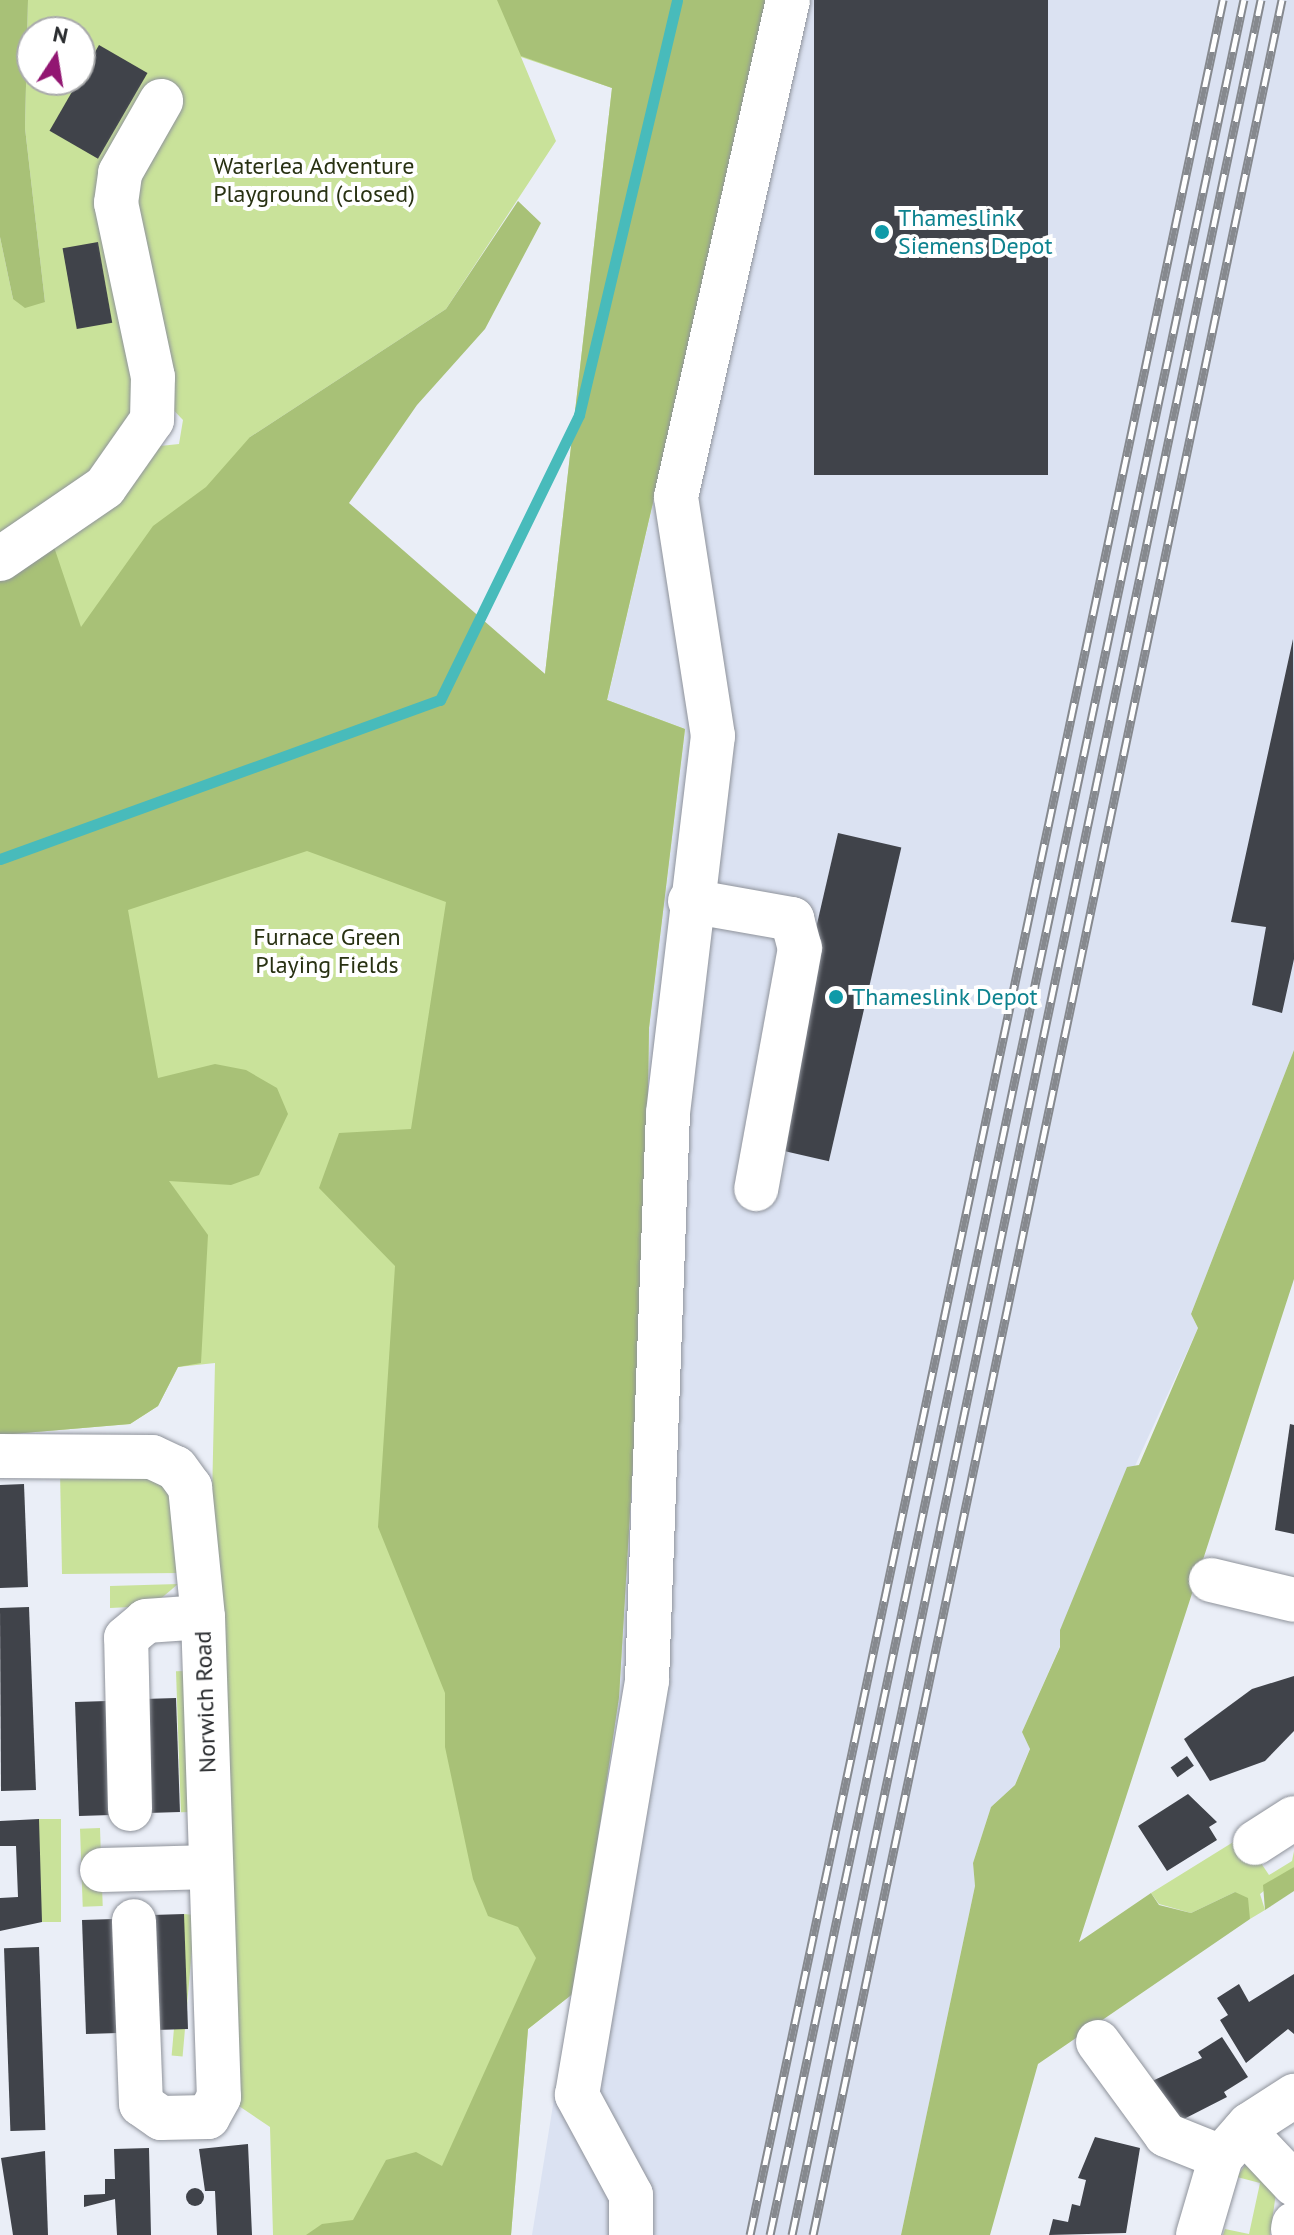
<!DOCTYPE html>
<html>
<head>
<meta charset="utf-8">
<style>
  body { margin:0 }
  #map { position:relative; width:1294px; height:2235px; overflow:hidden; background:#eaeef7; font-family:"PT Sans",sans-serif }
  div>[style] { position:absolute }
  .built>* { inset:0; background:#dbe2f2 }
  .green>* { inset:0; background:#c9e29a; transform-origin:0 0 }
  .forest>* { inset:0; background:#a8c177 }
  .stream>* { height:11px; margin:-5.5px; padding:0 5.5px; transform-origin:5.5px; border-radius:5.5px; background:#48bbbb }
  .building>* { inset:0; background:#40434a; transform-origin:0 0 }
  .round { border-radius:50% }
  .roads { filter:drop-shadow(0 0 2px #8f939b) drop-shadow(0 0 2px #8f939b) }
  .minor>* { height:44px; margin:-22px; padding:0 22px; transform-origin:22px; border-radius:22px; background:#fff }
  .rail>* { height:9px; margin-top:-4.5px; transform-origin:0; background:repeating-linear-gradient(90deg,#fff 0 18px,#86898e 0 36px); box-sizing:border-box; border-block:2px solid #86898e }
  .dots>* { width:22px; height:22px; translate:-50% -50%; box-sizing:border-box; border:4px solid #fff; border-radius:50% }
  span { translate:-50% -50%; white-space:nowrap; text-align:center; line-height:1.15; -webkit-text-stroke:8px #fff; paint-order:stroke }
  .park-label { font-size:24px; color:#283112 }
  .culture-label { font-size:24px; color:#0d838f }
  .left { translate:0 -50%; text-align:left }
  .street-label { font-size:24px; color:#282a2d }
  .north { position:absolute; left:16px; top:16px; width:80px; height:80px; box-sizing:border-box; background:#fff; border:2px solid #a9aaab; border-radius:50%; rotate:12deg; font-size:22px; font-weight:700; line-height:32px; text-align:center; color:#282a2d }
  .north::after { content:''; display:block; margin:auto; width:28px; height:36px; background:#921672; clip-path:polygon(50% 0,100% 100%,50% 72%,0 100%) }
</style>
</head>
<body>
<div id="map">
  <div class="built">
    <i style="clip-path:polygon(770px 0,1294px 0,1294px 1050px,1191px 1314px,1198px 1328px,1060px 1630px,1060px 1646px,1022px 1732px,1030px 1748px,1015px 1785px,991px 1807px,973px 1863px,975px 1886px,901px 2235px,532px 2235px,619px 1697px,645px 1260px,649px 1028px,685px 729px,607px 701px)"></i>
  </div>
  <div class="green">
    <i style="clip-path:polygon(evenodd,28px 0,770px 0,607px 700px,685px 729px,649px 1028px,645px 1260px,619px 1697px,575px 1992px,528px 2029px,511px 2235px,273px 2235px,270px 2127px,236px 2104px,212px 1498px,215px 1363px,178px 1367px,158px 1406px,130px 1424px,0 1435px,0 570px,160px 446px,179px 444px,183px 420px,141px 376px,122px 446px,0 546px,0 237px,13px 299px,45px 302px,25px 128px,28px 0,32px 32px,80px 32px,80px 80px,32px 80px,32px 32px,28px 0,521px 57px,612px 88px,545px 674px,250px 437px,446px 309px,556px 141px,521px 57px)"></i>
    <i style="clip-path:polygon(60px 1471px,140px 1471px,169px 1490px,181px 1573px,62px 1574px)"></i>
    <i style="clip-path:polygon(178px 1584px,152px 1606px,110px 1608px,110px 1586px)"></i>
    <i style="left:186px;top:1671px;width:141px;height:10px;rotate:88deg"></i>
    <i style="left:39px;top:1819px;width:22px;height:103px"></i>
    <i style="left:100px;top:1828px;width:78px;height:20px;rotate:88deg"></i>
    <i style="clip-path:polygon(1243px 1836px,1269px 1875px,1292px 1861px,1294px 1851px,1294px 1867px,1260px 1894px,1265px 1910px,1250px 1919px,1235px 1892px,1191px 1913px,1159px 1904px,1151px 1893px)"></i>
    <i style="left:184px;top:1914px;width:11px;height:142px;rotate:5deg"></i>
    <i style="clip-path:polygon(1250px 2158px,1276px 2193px,1270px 2235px,1223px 2235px,1225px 2229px,1249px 2234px,1260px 2183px,1237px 2177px)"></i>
  </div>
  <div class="forest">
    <i style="clip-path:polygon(0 0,28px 0,25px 128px,45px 302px,25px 308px,13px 299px,0 237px)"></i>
    <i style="clip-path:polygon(497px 0,770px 0,607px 700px,685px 729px,649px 1028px,645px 1260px,619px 1697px,575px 1992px,528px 2029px,511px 2235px,306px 2235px,322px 2224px,353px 2220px,386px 2160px,416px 2152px,442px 2166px,536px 1958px,518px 1927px,488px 1916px,473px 1879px,445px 1747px,445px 1693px,378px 1527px,395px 1266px,319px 1188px,339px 1133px,411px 1129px,446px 902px,307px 851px,128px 910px,158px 1078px,215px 1064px,246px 1070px,277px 1088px,288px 1114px,259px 1175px,231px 1185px,169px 1181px,208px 1235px,201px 1363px,178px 1367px,158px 1406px,130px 1424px,0 1435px,0 570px,51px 538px,81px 627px,153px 526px,206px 487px,250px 437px,446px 309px,518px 201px,541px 223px,485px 329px,417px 405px,349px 503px,545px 674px,612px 88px,521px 56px)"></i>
    <i style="clip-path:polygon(1294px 1050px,1294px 1279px,1079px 1942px,1151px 1893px,1159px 1905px,1191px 1913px,1235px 1892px,1248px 1898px,1250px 1919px,1038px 2064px,990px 2235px,901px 2235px,975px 1886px,973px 1863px,991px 1807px,1015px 1785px,1030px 1749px,1022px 1732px,1060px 1647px,1060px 1630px,1127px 1467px,1139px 1465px,1198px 1328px,1191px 1314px)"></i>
    <i style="clip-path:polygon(1294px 1867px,1294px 1891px,1265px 1910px,1263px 1885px)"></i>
  </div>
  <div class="stream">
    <i style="left:0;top:859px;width:468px;rotate:-19.9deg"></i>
    <i style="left:440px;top:700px;width:317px;rotate:-64deg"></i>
    <i style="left:579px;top:415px;width:426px;rotate:-76.7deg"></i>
  </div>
  <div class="building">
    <i style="left:814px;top:0;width:234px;height:475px"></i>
    <i style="left:99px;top:45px;width:56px;height:99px;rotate:30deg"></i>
    <i style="left:98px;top:242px;width:82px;height:36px;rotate:80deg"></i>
    <i style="clip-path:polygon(1293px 639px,1294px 959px,1282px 1013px,1252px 1005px,1266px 927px,1231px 922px)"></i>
    <i style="left:838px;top:833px;width:65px;height:322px;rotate:13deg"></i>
    <i style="clip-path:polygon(1290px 1424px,1294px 1425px,1294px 1534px,1275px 1530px)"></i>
    <i style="clip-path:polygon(24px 1484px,28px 1587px,0 1588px,0 1485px)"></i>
    <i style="clip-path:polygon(29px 1607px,36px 1790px,1px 1791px,0 1608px)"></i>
    <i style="clip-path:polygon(1294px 1676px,1294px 1731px,1265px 1761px,1210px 1781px,1184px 1739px,1252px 1689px)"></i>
    <i style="left:176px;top:1698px;width:114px;height:32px;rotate:88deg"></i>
    <i style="left:107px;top:1701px;width:114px;height:32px;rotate:88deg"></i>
    <i style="left:1187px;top:1756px;width:12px;height:20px;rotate:55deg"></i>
    <i style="clip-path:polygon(1188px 1794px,1217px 1822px,1209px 1827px,1217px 1840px,1167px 1871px,1138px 1826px)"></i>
    <i style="clip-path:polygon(39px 1819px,42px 1922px,0 1931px,0 1898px,18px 1897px,16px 1846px,0 1846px,0 1821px)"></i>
    <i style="left:184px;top:1914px;width:115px;height:32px;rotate:88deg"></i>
    <i style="left:114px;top:1919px;width:114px;height:32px;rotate:88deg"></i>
    <i style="left:39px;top:1947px;width:183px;height:35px;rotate:88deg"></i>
    <i style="clip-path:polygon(1294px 1974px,1294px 2034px,1288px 2029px,1246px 2063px,1220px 2020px,1228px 2015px,1217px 1998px,1239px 1984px,1249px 2002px)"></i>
    <i style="clip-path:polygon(1222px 2037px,1248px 2077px,1224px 2092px,1227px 2097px,1178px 2122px,1150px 2082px,1202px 2058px,1198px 2052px)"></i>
    <i style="clip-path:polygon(1095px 2137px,1140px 2148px,1126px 2233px,1049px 2235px,1053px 2219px,1068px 2222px,1072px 2204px,1080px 2206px,1086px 2180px,1078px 2178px)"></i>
    <i style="clip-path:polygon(248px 2144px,252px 2235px,217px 2235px,215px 2191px,205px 2191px,199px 2149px)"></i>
    <i style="clip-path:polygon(149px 2148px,151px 2235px,117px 2235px,115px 2199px,84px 2207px,84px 2195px,105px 2194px,105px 2179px,115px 2179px,114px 2149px)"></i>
    <i style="clip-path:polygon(45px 2151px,48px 2235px,13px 2235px,1px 2158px)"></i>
    <i class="round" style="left:186px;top:2188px;width:18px;height:18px"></i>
  </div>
  <div class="roads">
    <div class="minor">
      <i style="left:0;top:559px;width:127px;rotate:-34.4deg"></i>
      <i style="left:105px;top:487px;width:82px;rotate:-55deg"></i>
      <i style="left:152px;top:420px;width:43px;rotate:-88.7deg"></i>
      <i style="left:153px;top:377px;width:178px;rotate:-102deg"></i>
      <i style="left:116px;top:203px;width:30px;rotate:-82deg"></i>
      <i style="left:120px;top:173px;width:83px;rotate:-60.3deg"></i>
      <i style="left:690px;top:901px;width:104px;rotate:10deg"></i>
      <i style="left:792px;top:919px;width:30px;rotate:75deg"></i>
      <i style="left:800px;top:948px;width:245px;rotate:100.3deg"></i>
      <i style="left:0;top:1456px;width:152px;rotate:0.4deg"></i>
      <i style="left:152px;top:1457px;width:26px;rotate:25deg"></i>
      <i style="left:176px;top:1468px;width:24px;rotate:54deg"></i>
      <i style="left:190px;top:1487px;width:131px;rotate:84.3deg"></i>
      <i style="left:203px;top:1617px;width:480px;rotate:88.1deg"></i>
      <i style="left:219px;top:2097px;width:23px;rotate:119deg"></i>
      <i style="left:208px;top:2117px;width:47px;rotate:178.8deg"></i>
      <i style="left:161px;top:2118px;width:24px;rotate:-145deg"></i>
      <i style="left:141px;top:2104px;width:183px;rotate:-92.2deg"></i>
      <i style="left:1211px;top:1580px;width:85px;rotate:13.5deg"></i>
      <i style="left:130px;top:1809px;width:171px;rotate:-91.3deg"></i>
      <i style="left:126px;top:1638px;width:26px;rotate:-40deg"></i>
      <i style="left:146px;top:1621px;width:57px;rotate:-4deg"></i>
      <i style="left:1255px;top:1843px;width:46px;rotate:-32.7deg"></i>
      <i style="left:102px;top:1870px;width:109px;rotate:-1.6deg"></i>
      <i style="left:1098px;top:2042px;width:115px;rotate:53.8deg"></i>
      <i style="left:1166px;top:2135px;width:59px;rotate:21.8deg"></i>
      <i style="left:1244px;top:2131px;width:73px;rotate:46.7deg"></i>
      <i style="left:1293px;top:2229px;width:5px;rotate:-79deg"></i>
      <i style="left:631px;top:2235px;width:40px;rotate:-90deg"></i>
      <i style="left:631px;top:2195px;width:114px;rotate:-118.4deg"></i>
      <i style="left:577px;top:2095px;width:421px;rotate:-80.4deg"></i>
      <i style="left:647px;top:1680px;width:567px;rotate:-87.88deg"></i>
      <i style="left:668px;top:1113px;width:380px;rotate:-83.2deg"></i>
      <i style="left:713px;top:736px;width:242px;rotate:-98.8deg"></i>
      <i style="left:676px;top:497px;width:509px;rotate:-77.3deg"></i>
      <i style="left:1198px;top:2235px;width:81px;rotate:-73.6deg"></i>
      <i style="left:1221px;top:2157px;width:43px;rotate:-48.8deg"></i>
      <i style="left:1249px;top:2125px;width:54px;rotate:-32.8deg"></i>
    </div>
  </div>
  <div class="rail">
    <i style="left:750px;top:2235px;width:2285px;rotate:-78.05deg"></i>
    <i style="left:770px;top:2235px;width:2285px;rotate:-78.03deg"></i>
    <i style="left:792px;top:2235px;width:2284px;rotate:-78.15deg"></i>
    <i style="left:813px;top:2235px;width:2284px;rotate:-78.15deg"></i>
  </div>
  <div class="dots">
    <i style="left:882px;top:232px;background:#0f9aa8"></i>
    <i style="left:836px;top:997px;background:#0f9aa8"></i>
  </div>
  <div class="park-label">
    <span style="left:314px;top:180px">Waterlea Adventure<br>Playground (closed)</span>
    <span style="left:327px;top:951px">Furnace Green<br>Playing Fields</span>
  </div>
  <div class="culture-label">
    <span class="left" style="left:898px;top:232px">Thameslink<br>Siemens Depot</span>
    <span class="left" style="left:852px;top:997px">Thameslink Depot</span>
  </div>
  <div class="street-label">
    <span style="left:205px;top:1702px;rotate:-92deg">Norwich Road</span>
  </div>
  <div class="north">N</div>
</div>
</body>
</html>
